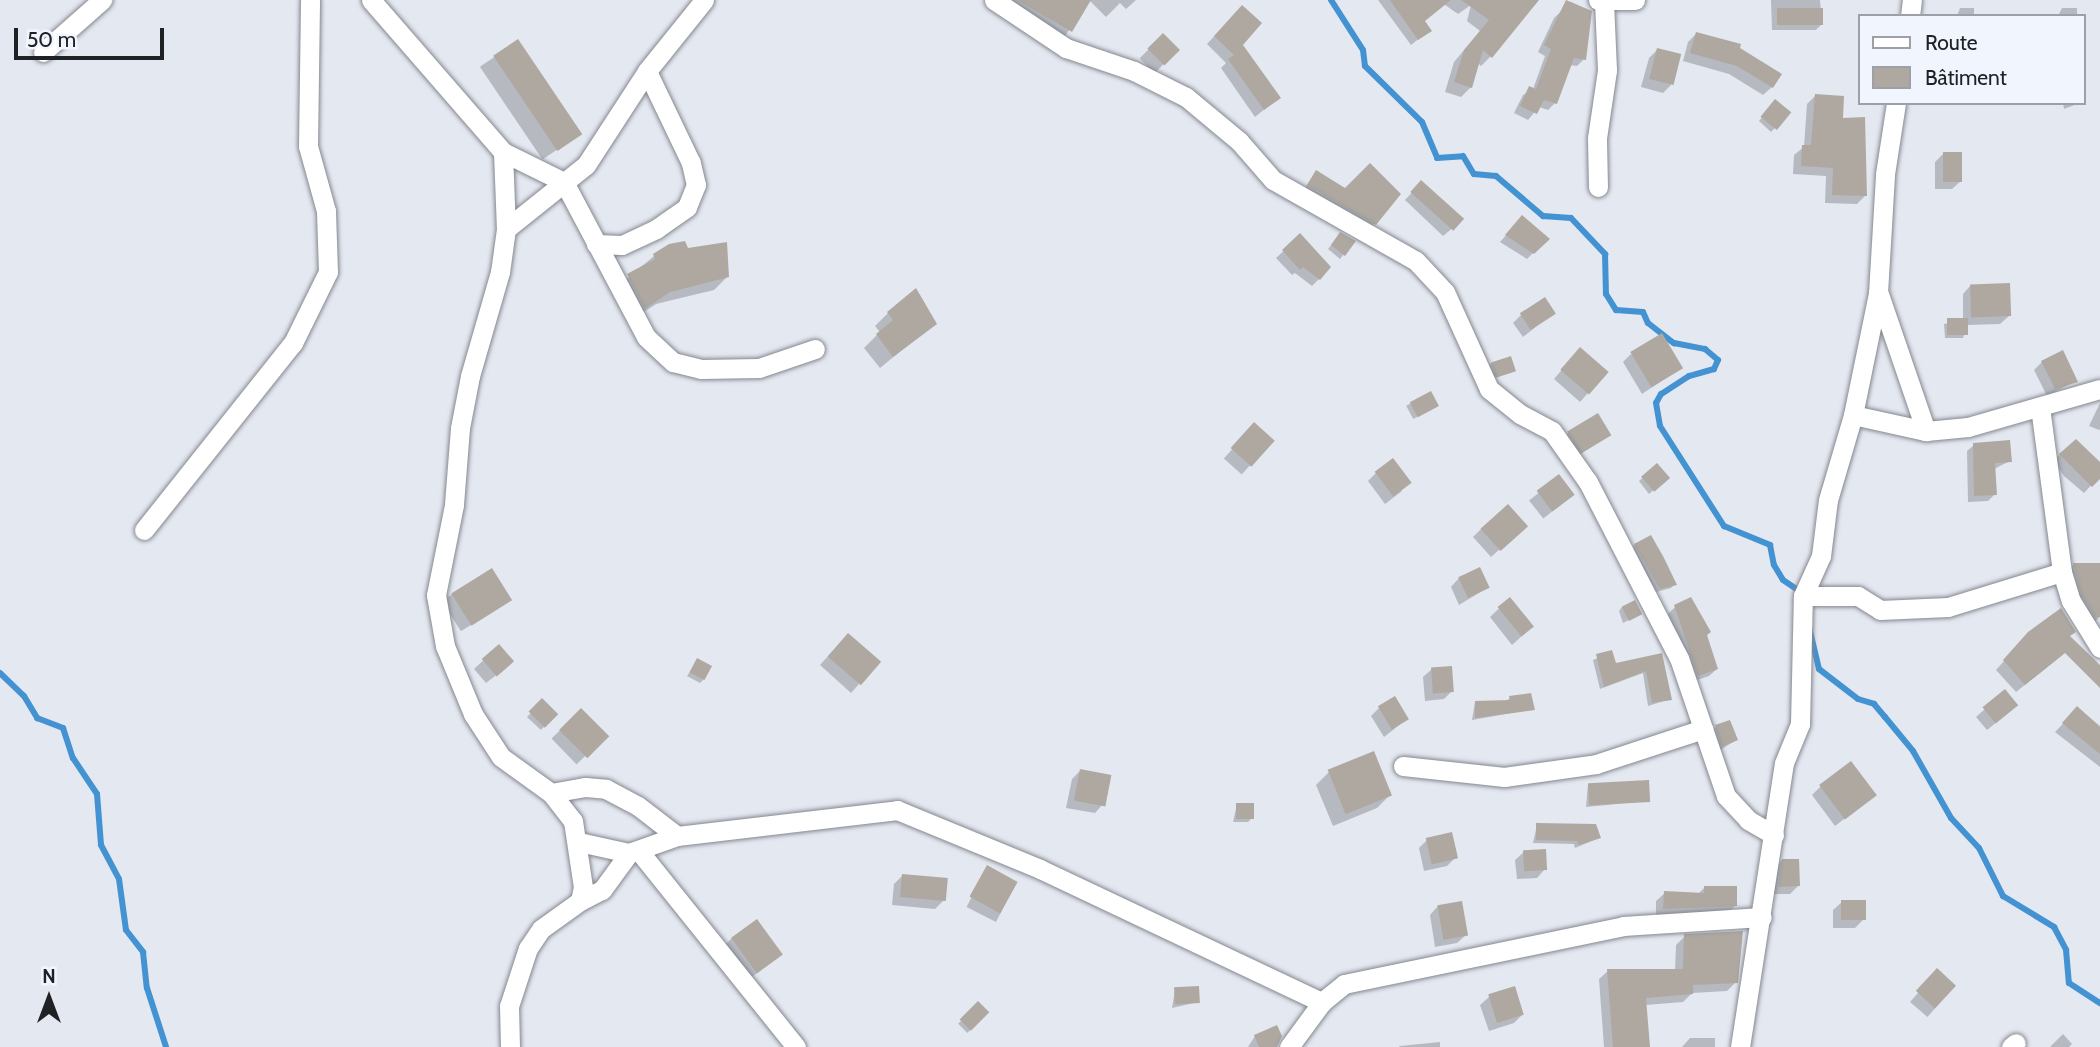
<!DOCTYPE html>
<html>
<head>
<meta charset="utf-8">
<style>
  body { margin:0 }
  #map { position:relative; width:2100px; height:1047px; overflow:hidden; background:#e4e8f0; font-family:Cabin,sans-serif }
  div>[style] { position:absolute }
  .shadow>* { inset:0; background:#0003; transform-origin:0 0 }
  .stream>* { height:6px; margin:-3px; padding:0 3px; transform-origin:3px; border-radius:3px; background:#4392d2 }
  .building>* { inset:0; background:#aea8a1; transform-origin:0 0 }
  .roads { filter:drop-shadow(0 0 2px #84878f) drop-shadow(0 0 2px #84878f) }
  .minor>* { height:19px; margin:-9.5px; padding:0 9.5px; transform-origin:9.5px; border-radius:9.5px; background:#fff }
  span { translate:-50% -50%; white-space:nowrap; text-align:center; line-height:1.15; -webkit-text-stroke:5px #f1f5fe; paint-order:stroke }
  .legend { position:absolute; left:1858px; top:14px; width:228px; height:91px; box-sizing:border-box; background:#f1f5fe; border:2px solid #9da0a7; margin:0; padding:9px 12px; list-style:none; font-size:21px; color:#202124 }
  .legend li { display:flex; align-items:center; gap:14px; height:35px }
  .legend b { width:35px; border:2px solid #9da0a7 }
  .north { position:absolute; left:14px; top:963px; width:70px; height:70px; -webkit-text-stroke:5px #f1f5fe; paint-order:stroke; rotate:0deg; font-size:19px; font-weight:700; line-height:28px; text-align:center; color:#202124 }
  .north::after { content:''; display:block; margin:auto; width:24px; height:32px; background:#202124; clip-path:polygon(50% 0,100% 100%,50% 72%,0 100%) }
  .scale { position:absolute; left:14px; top:28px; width:150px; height:32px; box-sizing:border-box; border:4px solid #202124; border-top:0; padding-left:9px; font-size:21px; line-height:24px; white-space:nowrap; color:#202124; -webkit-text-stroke:5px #f1f5fe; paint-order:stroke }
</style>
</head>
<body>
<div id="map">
  <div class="shadow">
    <i style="clip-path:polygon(998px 0,1136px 0,1126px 9px,1120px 3px,1106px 17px,1089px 0,1063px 39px)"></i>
    <i style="clip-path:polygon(1378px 0,1411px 0,1430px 30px,1411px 45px)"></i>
    <i style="clip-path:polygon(1438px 0,1519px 0,1491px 56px,1481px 66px,1478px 63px,1471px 87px,1461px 97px,1445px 92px,1454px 62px,1480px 31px,1467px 21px,1471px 5px,1458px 14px)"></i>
    <i style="clip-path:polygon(1771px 0,1820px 0,1822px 24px,1816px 30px,1772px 30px)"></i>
    <i style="clip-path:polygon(1571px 2px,1589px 11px,1584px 59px,1577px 66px,1569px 65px,1555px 103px,1548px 110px,1539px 107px,1528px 120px,1514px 113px,1523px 95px,1533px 89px,1545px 56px,1538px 52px,1554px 18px)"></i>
    <i style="clip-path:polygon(1960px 8px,1974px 8px,1974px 16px,1957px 16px)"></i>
    <i style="clip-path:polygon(2062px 8px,2077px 8px,2077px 16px,2058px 16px)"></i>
    <i style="clip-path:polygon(1234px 15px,1241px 45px,1278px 98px,1255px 117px,1221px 68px,1226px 63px,1207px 44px)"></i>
    <i style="clip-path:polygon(1696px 34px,1738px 49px,1772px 87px,1763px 95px,1729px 74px,1683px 61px,1688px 42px)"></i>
    <i style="left:1163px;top:35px;width:21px;height:33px;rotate:45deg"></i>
    <i style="left:518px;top:41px;width:112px;height:46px;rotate:56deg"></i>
    <i style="clip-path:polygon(1657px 50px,1671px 85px,1663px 93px,1641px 87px,1649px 58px)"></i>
    <i style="clip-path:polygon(1815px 96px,1841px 120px,1865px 196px,1857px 204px,1825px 203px,1826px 176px,1793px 174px,1794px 155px,1804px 147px,1807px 104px)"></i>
    <i style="clip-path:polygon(2063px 103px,2080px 103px,2064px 109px)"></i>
    <i style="clip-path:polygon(1772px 105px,1775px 128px,1771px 132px,1759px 121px)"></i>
    <i style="clip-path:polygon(1943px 154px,1961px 181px,1952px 189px,1935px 189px,1935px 162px)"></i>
    <i style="clip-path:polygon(1313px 176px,1345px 190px,1375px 223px,1371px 227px,1304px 189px)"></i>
    <i style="clip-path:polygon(1421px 183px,1454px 227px,1443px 236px,1405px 200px)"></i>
    <i style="clip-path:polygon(1516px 224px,1547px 239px,1527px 259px,1500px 242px)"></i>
    <i style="clip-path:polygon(1300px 236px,1319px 279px,1312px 286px,1295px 273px,1292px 275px,1276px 258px)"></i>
    <i style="clip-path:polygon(1337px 238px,1354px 242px,1340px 259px,1328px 249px)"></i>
    <i style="clip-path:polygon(687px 250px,727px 277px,714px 290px,656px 304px,632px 320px,615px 289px,654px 256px)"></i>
    <i style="clip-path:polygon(1971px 285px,2009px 316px,2000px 324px,1967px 325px,1963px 338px,1945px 338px,1944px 324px,1963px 320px,1963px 294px)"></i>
    <i style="clip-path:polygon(888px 313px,935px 323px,880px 368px,864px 348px,880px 332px,875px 326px)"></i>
    <i style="clip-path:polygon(1553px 313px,1523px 337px,1513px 323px,1521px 315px)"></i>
    <i style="clip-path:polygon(1631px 354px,1681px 368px,1642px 394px,1623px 362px)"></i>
    <i style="left:1510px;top:358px;width:14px;height:24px;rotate:73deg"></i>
    <i style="clip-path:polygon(1572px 358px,1588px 393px,1580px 402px,1554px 379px)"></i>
    <i style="clip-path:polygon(2042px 362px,2076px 381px,2047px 396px,2034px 370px)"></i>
    <i style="left:1430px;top:393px;width:15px;height:27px;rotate:62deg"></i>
    <i style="clip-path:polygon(2100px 403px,2100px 429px,2099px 430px,2089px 426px)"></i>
    <i style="left:1254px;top:425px;width:24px;height:45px;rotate:42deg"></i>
    <i style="clip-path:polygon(1568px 433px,1609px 435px,1573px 459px,1560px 441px)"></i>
    <i style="clip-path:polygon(2076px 442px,2100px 464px,2100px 476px,2084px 493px,2064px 476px,2053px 460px)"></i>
    <i style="clip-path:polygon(1974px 445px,2010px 461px,1994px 469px,1995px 494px,1988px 501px,1968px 502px,1967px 451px)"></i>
    <i style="clip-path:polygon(1657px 465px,1664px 481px,1649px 494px,1639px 481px)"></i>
    <i style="clip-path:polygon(1376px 473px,1402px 491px,1385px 504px,1368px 481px)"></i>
    <i style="left:1559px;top:477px;width:23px;height:38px;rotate:52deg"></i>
    <i style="clip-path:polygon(1481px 529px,1517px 534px,1491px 557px,1473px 537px)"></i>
    <i style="clip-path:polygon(1635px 545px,1674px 585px,1671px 588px,1656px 592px,1631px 549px)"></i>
    <i style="clip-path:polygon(2074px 564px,2100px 564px,2100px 617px,2093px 623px,2089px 624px,2067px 571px)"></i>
    <i style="left:491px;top:570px;width:36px;height:58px;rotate:58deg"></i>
    <i style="clip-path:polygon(1459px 578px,1487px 588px,1459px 605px,1451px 587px)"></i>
    <i style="clip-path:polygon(1509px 599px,1523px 635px,1512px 645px,1490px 617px)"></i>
    <i style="clip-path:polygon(1622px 607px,1640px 614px,1623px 623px,1619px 611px)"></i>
    <i style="clip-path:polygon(1675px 607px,1717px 669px,1709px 676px,1691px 682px,1668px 614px)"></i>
    <i style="clip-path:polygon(2020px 643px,2071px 648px,2016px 692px,1996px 670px)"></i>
    <i style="clip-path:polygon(839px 644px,859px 684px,851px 693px,820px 665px)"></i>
    <i style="clip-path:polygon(499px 646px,504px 669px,486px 683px,474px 669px)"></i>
    <i style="clip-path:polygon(1611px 652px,1615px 665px,1661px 655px,1670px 699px,1648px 706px,1643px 673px,1600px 689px,1593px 660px)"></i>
    <i style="clip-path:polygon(697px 661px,704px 679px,700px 683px,687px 676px)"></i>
    <i style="clip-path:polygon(1432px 669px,1452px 691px,1444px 699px,1425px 701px,1423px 677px)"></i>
    <i style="clip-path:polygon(2005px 691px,2008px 713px,1987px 730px,1976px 717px)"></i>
    <i style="clip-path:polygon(1510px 698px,1534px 709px,1472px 720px,1475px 702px,1505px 702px)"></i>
    <i style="left:542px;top:701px;width:19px;height:22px;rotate:43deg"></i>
    <i style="clip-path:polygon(1379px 708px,1407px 719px,1384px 737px,1371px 716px)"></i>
    <i style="clip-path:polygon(2078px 708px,2100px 726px,2100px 767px,2055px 732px)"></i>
    <i style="left:581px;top:710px;width:36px;height:41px;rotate:46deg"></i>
    <i style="clip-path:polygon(1716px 727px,1736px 740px,1714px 754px,1707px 735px)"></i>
    <i style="clip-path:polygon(1080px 771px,1103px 804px,1095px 813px,1066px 808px,1072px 779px)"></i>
    <i style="clip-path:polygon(1329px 772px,1390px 795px,1377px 808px,1333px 826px,1316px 785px)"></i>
    <i style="clip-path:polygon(1588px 784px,1648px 801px,1586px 807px)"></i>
    <i style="clip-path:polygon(1820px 787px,1875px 795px,1835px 826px,1812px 795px)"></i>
    <i style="clip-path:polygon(1237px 804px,1252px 818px,1248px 822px,1233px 822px)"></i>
    <i style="clip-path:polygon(1537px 825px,1599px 838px,1575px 848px,1574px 844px,1533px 843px)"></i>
    <i style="clip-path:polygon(1427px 840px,1456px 857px,1447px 866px,1424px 871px,1419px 848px)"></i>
    <i style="clip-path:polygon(1524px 852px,1545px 869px,1537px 878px,1517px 879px,1515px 860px)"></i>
    <i style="clip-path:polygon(1782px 860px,1798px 886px,1790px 894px,1770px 894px,1774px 869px)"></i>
    <i style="left:987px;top:867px;width:33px;height:45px;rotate:27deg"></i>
    <i style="clip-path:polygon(903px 875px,944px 900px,935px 909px,892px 905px,894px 884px)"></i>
    <i style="clip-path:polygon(1704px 888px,1735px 906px,1726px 914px,1656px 917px,1656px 901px,1665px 893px,1698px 894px)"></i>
    <i style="clip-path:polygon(1842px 902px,1863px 920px,1855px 928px,1833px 928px,1833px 910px)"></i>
    <i style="clip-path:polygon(1438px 906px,1466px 935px,1457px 943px,1435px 947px,1430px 915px)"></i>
    <i style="clip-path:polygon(1685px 936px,1736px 982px,1727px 991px,1692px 993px,1683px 1002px,1645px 1005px,1648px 1047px,1604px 1047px,1599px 979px,1608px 971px,1675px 971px,1676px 945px)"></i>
    <i style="clip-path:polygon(732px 938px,780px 955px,748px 980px,724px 946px)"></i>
    <i style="left:1937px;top:971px;width:23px;height:41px;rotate:41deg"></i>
    <i style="clip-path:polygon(1175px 990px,1198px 1002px,1172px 1008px)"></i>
    <i style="clip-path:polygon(1489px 997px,1522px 1015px,1514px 1023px,1489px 1031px,1480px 1005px)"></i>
    <i style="left:978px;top:1004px;width:13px;height:28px;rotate:45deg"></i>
    <i style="clip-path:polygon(2063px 1034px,2072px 1044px,2069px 1047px,2050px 1047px)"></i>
    <i style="clip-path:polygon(1255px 1036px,1276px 1047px,1248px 1047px)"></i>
    <i style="clip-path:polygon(1690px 1038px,1715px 1038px,1715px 1047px,1682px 1047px)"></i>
    <i style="clip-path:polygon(1440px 1042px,1440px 1047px,1399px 1047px,1400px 1046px)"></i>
  </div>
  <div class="stream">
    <i style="left:1331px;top:0;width:59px;rotate:57.4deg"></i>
    <i style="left:1363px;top:50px;width:16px;rotate:83deg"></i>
    <i style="left:1365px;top:66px;width:80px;rotate:44.5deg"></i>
    <i style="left:1422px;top:122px;width:39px;rotate:67deg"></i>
    <i style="left:1437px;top:158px;width:26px;rotate:-4deg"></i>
    <i style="left:1463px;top:156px;width:21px;rotate:59deg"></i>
    <i style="left:1474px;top:174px;width:22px;rotate:5deg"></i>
    <i style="left:1496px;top:176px;width:62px;rotate:40.4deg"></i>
    <i style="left:1543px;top:216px;width:28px;rotate:4deg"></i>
    <i style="left:1571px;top:218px;width:50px;rotate:46.6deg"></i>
    <i style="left:1605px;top:254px;width:40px;rotate:88.6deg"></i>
    <i style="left:1606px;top:294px;width:19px;rotate:58deg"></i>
    <i style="left:1616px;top:310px;width:27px;rotate:4deg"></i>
    <i style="left:1643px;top:312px;width:12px;rotate:66deg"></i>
    <i style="left:1648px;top:323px;width:33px;rotate:38deg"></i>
    <i style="left:1674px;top:343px;width:32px;rotate:11deg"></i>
    <i style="left:1705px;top:349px;width:17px;rotate:40deg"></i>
    <i style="left:1718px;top:360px;width:10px;rotate:114deg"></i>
    <i style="left:1714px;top:369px;width:26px;rotate:164deg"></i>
    <i style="left:1689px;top:376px;width:33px;rotate:147deg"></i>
    <i style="left:1661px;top:394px;width:10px;rotate:119deg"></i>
    <i style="left:1656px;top:403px;width:23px;rotate:80deg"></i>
    <i style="left:1660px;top:426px;width:119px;rotate:57.4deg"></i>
    <i style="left:1724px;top:526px;width:50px;rotate:22.4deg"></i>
    <i style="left:1770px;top:545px;width:20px;rotate:79deg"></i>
    <i style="left:1774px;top:565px;width:17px;rotate:59deg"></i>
    <i style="left:1783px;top:580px;width:23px;rotate:34deg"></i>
    <i style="left:1809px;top:627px;width:43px;rotate:76.6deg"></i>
    <i style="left:1819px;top:669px;width:49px;rotate:37.6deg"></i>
    <i style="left:1858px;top:699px;width:17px;rotate:17deg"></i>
    <i style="left:1874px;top:704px;width:17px;rotate:50deg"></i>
    <i style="left:1885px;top:717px;width:44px;rotate:50.5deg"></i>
    <i style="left:1913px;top:751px;width:77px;rotate:60.4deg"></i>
    <i style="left:1951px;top:818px;width:41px;rotate:47deg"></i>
    <i style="left:1979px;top:848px;width:54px;rotate:63.4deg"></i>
    <i style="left:2003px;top:896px;width:60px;rotate:31.3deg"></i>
    <i style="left:2054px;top:927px;width:26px;rotate:62deg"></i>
    <i style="left:2066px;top:950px;width:33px;rotate:85deg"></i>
    <i style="left:2069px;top:983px;width:37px;rotate:33deg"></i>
    <i style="left:0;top:673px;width:33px;rotate:44deg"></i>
    <i style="left:24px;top:696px;width:26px;rotate:59deg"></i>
    <i style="left:37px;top:718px;width:28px;rotate:21deg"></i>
    <i style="left:63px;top:728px;width:32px;rotate:72deg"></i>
    <i style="left:73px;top:758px;width:43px;rotate:56.3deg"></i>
    <i style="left:97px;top:794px;width:51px;rotate:85.5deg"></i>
    <i style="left:101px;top:845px;width:38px;rotate:62deg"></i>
    <i style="left:119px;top:879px;width:51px;rotate:82.2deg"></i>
    <i style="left:126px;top:930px;width:28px;rotate:52deg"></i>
    <i style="left:143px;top:952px;width:36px;rotate:84deg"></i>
    <i style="left:147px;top:988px;width:62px;rotate:72.1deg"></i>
  </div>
  <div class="building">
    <i style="clip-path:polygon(1017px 0,1091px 0,1072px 32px)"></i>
    <i style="clip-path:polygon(1390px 0,1451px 0,1425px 21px,1432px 31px,1418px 40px)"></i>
    <i style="clip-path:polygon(1461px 0,1539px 0,1492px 58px,1483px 50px,1472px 88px,1454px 82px,1464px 50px,1489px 20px)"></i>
    <i style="clip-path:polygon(1566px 0,1592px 11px,1586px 60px,1574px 58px,1557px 104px,1544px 100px,1537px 114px,1520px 106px,1529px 86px,1536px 89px,1551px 49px,1544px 45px)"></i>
    <i style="clip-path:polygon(1242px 5px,1262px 23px,1243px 45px,1281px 98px,1264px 110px,1228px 59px,1234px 55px,1214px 36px)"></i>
    <i style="left:1823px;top:8px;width:17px;height:46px;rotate:90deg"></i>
    <i style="clip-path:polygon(1696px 32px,1741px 44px,1740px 48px,1782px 74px,1773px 88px,1737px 66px,1690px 53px)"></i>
    <i style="left:1163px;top:33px;width:24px;height:22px;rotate:45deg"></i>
    <i style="left:518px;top:39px;width:115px;height:30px;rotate:56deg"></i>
    <i style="left:1657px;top:48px;width:25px;height:32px;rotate:14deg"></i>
    <i style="clip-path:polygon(1815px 94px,1844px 96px,1843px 118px,1865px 117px,1867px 196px,1832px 195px,1833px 168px,1801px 166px,1802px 145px,1811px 145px)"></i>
    <i style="left:1775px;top:99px;width:21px;height:23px;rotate:39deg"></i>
    <i style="left:1943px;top:152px;width:19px;height:30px"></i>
    <i style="clip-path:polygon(1370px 163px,1401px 194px,1376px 225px,1307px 185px,1316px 170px,1345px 188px)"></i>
    <i style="left:1421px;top:180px;width:58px;height:16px;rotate:42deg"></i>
    <i style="clip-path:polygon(1522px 215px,1550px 239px,1534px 254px,1505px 235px)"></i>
    <i style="clip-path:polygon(1340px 232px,1356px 241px,1345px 256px,1331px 245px)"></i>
    <i style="clip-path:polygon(1300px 233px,1331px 267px,1320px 280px,1303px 267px,1300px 270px,1282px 250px)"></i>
    <i style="clip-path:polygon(685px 241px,688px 248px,727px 242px,729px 277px,670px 292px,645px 309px,627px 274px,655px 259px,653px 254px,669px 244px)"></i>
    <i style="left:2010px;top:283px;width:33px;height:40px;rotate:88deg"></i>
    <i style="clip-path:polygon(916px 288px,937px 324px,893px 357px,876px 334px,893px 320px,887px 312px)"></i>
    <i style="left:1545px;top:297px;width:20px;height:30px;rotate:57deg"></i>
    <i style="left:1947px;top:318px;width:21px;height:17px"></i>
    <i style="left:1662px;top:333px;width:41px;height:37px;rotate:59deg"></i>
    <i style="left:1580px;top:347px;width:38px;height:30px;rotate:41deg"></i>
    <i style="clip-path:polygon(2063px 350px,2078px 382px,2055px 389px,2041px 361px)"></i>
    <i style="left:1511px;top:356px;width:16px;height:21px;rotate:72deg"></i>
    <i style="left:1431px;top:391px;width:17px;height:24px;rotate:62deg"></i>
    <i style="left:1598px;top:413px;width:26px;height:36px;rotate:59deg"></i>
    <i style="left:1254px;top:422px;width:28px;height:35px;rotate:42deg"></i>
    <i style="clip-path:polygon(2076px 439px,2100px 462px,2100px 479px,2092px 487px,2059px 454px)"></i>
    <i style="clip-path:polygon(2010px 440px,2012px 462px,1995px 463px,1997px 495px,1974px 496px,1973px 443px)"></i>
    <i style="left:1393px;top:458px;width:31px;height:23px;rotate:53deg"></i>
    <i style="left:1657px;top:463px;width:20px;height:21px;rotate:49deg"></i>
    <i style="left:1559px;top:474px;width:26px;height:28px;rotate:53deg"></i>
    <i style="left:1508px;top:504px;width:30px;height:37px;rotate:48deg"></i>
    <i style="clip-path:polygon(1651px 535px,1664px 558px,1677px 585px,1660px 589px,1634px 544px)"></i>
    <i style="clip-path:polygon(2073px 563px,2100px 563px,2100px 617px,2095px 617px,2082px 596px)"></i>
    <i style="left:1480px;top:567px;width:23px;height:24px;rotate:65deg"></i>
    <i style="left:492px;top:568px;width:38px;height:48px;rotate:58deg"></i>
    <i style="left:1510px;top:597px;width:38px;height:16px;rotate:51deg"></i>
    <i style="clip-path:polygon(1691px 597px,1711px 632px,1707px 635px,1718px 669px,1698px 676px,1674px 605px)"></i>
    <i style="left:1635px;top:600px;width:16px;height:15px;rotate:63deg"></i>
    <i style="clip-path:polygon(2061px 608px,2076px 632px,2070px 636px,2100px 665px,2100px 688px,2065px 653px,2025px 685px,2003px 660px,2028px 632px)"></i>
    <i style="left:848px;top:633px;width:44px;height:31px;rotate:41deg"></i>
    <i style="left:499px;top:644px;width:23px;height:23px;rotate:49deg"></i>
    <i style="clip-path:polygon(1612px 650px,1616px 663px,1662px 653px,1672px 700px,1652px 703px,1646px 671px,1604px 687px,1596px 654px)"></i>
    <i style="left:697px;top:658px;width:17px;height:16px;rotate:28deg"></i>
    <i style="left:1452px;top:666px;width:26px;height:21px;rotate:86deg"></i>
    <i style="left:2005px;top:689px;width:21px;height:29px;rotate:51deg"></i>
    <i style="clip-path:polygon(1531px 693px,1535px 710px,1475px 718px,1475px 701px,1510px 700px,1509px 696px)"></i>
    <i style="left:1395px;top:696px;width:27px;height:20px;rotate:59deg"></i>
    <i style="left:542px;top:698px;width:23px;height:19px;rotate:45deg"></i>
    <i style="clip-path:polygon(2077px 706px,2100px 727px,2100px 754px,2062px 723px)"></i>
    <i style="left:581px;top:708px;width:40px;height:31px;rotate:45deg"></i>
    <i style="clip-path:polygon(1730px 720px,1738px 740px,1722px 747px,1715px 725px)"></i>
    <i style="left:1374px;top:751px;width:48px;height:50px;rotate:68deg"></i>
    <i style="left:1851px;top:761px;width:43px;height:40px;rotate:53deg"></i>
    <i style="left:1080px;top:769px;width:32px;height:32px;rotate:11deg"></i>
    <i style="left:1649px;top:780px;width:22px;height:61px;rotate:87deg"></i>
    <i style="left:1236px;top:803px;width:18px;height:16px"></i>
    <i style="clip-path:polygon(1536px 823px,1596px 824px,1601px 838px,1579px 845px,1577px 841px,1536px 840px)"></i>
    <i style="left:1452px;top:832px;width:27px;height:27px;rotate:77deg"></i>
    <i style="left:1546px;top:849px;width:21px;height:23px;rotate:87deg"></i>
    <i style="clip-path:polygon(1782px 859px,1799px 859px,1800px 886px,1778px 887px)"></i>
    <i style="left:987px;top:865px;width:35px;height:36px;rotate:29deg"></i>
    <i style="left:902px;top:874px;width:46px;height:23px;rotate:5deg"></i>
    <i style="clip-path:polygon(1704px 886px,1737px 886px,1737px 906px,1663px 909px,1664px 891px,1704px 893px)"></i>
    <i style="left:1841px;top:900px;width:25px;height:20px"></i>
    <i style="left:1462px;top:901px;width:35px;height:25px;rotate:80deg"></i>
    <i style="left:757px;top:919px;width:44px;height:32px;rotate:54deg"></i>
    <i style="clip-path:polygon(1743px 931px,1738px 983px,1693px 985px,1693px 994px,1646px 998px,1650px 1047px,1613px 1047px,1607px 969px,1683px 969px,1684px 934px)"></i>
    <i style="left:1937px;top:968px;width:26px;height:31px;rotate:43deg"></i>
    <i style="left:1199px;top:986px;width:17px;height:25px;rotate:87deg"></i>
    <i style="left:1515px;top:986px;width:30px;height:28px;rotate:73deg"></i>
    <i style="left:978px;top:1001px;width:16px;height:26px;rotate:45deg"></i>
    <i style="clip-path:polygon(1277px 1025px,1282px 1036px,1277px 1047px,1259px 1047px,1254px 1035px)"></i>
  </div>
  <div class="roads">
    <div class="minor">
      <i style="left:371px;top:0;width:201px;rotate:49deg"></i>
      <i style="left:503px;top:152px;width:77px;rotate:87.8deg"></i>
      <i style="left:506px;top:229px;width:43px;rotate:97.9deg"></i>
      <i style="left:500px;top:272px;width:108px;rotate:106.1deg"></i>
      <i style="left:470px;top:376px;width:53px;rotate:100.9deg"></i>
      <i style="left:460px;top:428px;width:77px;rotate:94.5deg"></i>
      <i style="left:454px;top:505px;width:92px;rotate:101.3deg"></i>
      <i style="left:436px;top:595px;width:52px;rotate:80deg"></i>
      <i style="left:445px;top:646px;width:74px;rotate:67.6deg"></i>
      <i style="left:473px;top:714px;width:51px;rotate:56.9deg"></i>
      <i style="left:501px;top:757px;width:62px;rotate:35.8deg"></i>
      <i style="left:551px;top:793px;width:36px;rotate:52deg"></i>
      <i style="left:573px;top:821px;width:67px;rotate:81.4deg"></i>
      <i style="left:583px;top:887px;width:14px;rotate:102deg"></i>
      <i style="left:580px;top:901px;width:48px;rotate:144.3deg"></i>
      <i style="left:541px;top:929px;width:23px;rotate:124deg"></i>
      <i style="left:528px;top:948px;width:61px;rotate:108.1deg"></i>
      <i style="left:509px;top:1006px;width:41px;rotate:88.6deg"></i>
      <i style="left:994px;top:0;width:87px;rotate:33.7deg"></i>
      <i style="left:1066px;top:48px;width:72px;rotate:18.7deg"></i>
      <i style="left:1134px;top:71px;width:58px;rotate:26.6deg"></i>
      <i style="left:1186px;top:97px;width:69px;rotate:39.7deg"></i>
      <i style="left:1239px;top:141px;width:52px;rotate:48.9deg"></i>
      <i style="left:1273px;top:180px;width:164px;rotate:29.5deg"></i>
      <i style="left:1416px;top:261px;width:42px;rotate:46.9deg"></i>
      <i style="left:1445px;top:292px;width:107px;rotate:65.6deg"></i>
      <i style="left:1489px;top:389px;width:40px;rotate:39deg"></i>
      <i style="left:1520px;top:414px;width:36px;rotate:28deg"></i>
      <i style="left:1552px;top:431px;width:62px;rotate:54.8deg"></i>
      <i style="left:1588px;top:482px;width:198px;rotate:62.7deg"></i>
      <i style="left:1679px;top:658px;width:146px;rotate:71.2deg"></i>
      <i style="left:1726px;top:796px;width:33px;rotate:47deg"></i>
      <i style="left:1748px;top:820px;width:30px;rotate:30deg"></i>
      <i style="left:1598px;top:0;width:37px"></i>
      <i style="left:1910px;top:16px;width:16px;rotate:-83deg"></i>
      <i style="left:43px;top:52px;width:79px;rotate:-41.4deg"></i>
      <i style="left:503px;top:152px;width:68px;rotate:26.2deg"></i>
      <i style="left:564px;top:182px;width:175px;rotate:62.1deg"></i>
      <i style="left:646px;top:337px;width:37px;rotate:43deg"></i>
      <i style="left:673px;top:362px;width:29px;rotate:14deg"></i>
      <i style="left:701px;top:369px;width:58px;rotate:-1deg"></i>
      <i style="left:759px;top:368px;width:59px;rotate:-18.7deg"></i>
      <i style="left:1598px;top:187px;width:49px;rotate:-91.2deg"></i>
      <i style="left:1597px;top:138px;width:69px;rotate:-81.6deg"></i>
      <i style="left:1607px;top:70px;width:68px;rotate:-92.5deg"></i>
      <i style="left:506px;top:229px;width:102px;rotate:-38.7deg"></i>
      <i style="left:586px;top:165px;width:112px;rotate:-57deg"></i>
      <i style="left:647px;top:71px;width:91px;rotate:-51.2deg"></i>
      <i style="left:596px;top:244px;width:26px;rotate:2deg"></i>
      <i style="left:622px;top:245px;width:38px;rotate:-25deg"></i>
      <i style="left:656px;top:229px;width:38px;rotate:-35deg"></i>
      <i style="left:687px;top:207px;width:24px;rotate:-68deg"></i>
      <i style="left:696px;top:185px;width:23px;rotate:-103deg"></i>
      <i style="left:691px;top:163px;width:102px;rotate:-115.6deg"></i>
      <i style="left:1879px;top:294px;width:145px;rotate:71.1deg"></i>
      <i style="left:2040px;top:407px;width:166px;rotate:82.4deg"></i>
      <i style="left:2062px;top:572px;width:30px;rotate:73deg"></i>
      <i style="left:2071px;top:601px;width:55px;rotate:58.3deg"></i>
      <i style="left:1853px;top:415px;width:75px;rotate:12.4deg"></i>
      <i style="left:1926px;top:431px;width:42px;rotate:-5.4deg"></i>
      <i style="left:1968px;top:427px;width:137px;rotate:-16.1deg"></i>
      <i style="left:144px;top:530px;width:239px;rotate:-51.5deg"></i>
      <i style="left:293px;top:343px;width:79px;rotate:-63.8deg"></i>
      <i style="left:328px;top:272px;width:61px;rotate:-91.9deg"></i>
      <i style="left:326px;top:211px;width:67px;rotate:-105.5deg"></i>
      <i style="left:308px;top:146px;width:146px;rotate:-89.2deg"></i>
      <i style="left:1803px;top:596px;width:55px"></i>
      <i style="left:1858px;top:596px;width:26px;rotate:32deg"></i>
      <i style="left:1880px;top:610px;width:68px;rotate:-2.5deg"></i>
      <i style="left:1948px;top:607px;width:119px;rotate:-17.1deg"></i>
      <i style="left:1403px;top:766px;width:102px;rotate:6.2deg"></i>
      <i style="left:1504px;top:777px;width:93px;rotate:-8deg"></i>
      <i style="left:1596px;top:764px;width:113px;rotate:-18.1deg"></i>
      <i style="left:551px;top:793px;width:35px;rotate:-10deg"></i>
      <i style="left:585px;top:787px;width:21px;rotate:5deg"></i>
      <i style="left:606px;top:789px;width:36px;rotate:28deg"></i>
      <i style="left:638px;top:806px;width:49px;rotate:37.6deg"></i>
      <i style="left:579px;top:842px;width:51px;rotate:12.4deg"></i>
      <i style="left:629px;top:853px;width:51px;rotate:-19.5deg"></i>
      <i style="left:677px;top:836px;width:222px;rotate:-6.7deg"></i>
      <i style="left:897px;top:810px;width:155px;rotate:22.4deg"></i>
      <i style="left:1040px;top:869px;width:312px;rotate:25.3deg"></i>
      <i style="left:639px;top:851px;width:251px;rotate:51.3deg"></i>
      <i style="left:580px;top:901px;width:25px;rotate:-27deg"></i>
      <i style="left:602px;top:890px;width:46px;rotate:-53.9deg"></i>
      <i style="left:1289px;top:1047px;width:56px;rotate:-53.7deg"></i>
      <i style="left:1322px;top:1002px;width:28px;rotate:-39deg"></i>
      <i style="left:1344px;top:984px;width:285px;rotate:-11.7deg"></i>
      <i style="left:1623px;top:926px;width:139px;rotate:-3.7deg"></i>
      <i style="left:1740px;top:1047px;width:287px;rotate:-81.2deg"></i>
      <i style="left:1784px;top:763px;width:42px;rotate:-67.7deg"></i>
      <i style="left:1800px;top:724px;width:128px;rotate:-88.7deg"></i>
      <i style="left:1803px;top:596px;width:44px;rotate:-65.8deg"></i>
      <i style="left:1821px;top:556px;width:56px;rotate:-82.9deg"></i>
      <i style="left:1828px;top:500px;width:89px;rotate:-73.6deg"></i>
      <i style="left:1853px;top:415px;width:125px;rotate:-78.4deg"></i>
      <i style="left:1878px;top:293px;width:119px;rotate:-86.6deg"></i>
      <i style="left:1885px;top:174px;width:72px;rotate:-81.2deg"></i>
      <i style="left:2011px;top:1047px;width:6px;rotate:-39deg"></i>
    </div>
  </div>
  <ul class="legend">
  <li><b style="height:9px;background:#fff"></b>Route</li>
  <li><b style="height:19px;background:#aea8a1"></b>Bâtiment</li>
  </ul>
  <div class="north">N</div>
  <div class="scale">50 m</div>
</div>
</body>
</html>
